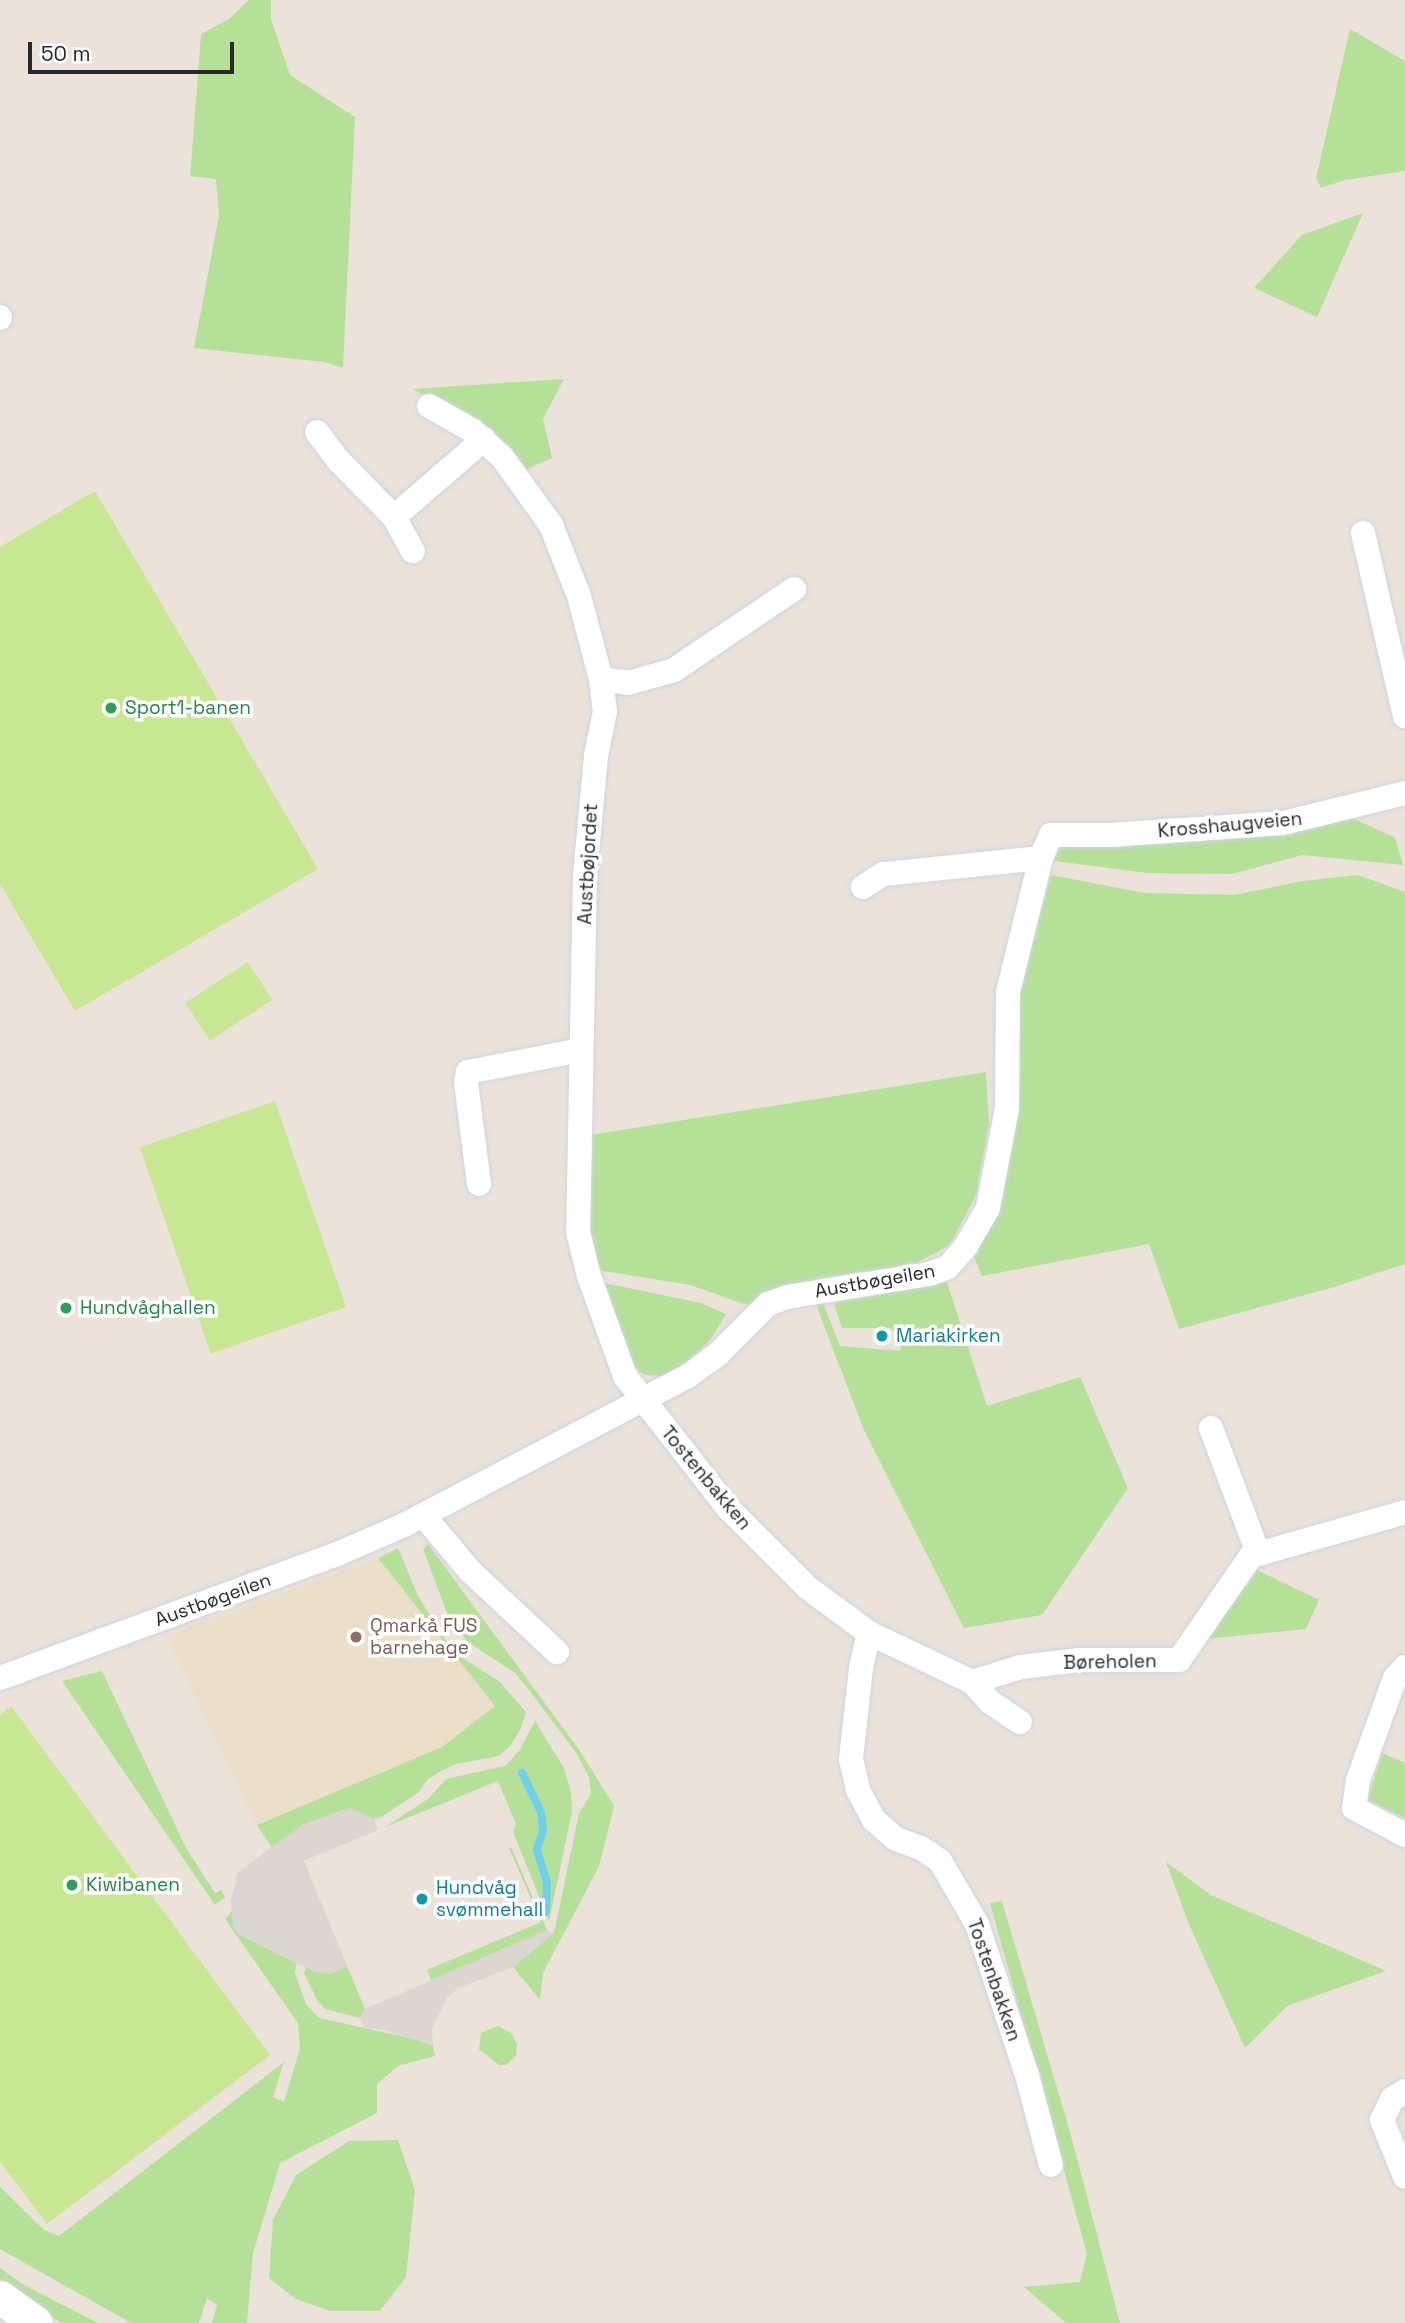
<!DOCTYPE html>
<html>
<head>
<meta charset="utf-8">
<style>
  body { margin:0 }
  #map { position:relative; width:1405px; height:2323px; overflow:hidden; background:#ebe3da; font-family:"Space Grotesk",sans-serif }
  div>[style] { position:absolute }
  .education>* { inset:0; background:#ecdfca }
  .green>* { inset:0; background:#b4e098 }
  .pitch>* { inset:0; background:#c8e793; transform-origin:0 0 }
  .plaza>* { inset:0; background:#dbd6d1 }
  .stream>* { height:8px; margin:-4px; padding:0 4px; transform-origin:4px; border-radius:4px; background:#6fd0eb }
  .roads { filter:drop-shadow(0 0 2px #d0d4e1) drop-shadow(0 0 2px #d0d4e1) }
  .minor>* { height:24px; margin:-12px; padding:0 12px; transform-origin:12px; border-radius:12px; background:#fff }
  .secondary>* { height:33px; margin:-16.5px; padding:0 16.5px; transform-origin:16.5px; border-radius:16.5px; background:#fff }
  .dots>* { width:19px; height:19px; translate:-50% -50%; box-sizing:border-box; border:4px solid #fff; border-radius:50% }
  span { translate:-50% -50%; white-space:nowrap; text-align:center; line-height:1.15; -webkit-text-stroke:7px #fff; paint-order:stroke }
  .leisure-label { font-size:19px; color:#27864d }
  .left { translate:0 -50%; text-align:left }
  .street-label { font-size:19px; color:#282828 }
  .culture-label { font-size:19px; color:#0d838f }
  .education-label { font-size:19px; color:#785e54 }
  .scale { position:absolute; left:28px; top:42px; width:206px; height:32px; box-sizing:border-box; border:4px solid #282828; border-top:0; padding-left:9px; font-size:21px; line-height:24px; white-space:nowrap; color:#282828; -webkit-text-stroke:5px #fff; paint-order:stroke }
</style>
</head>
<body>
<div id="map">
  <div class="education">
    <i style="clip-path:polygon(378px 1558px,495px 1706px,442px 1747px,257px 1825px,166px 1636px)"></i>
  </div>
  <div class="green">
    <i style="clip-path:polygon(249px 0,271px 0,271px 19px,290px 75px,355px 117px,343px 368px,324px 362px,194px 348px,219px 215px,216px 179px,190px 176px,201px 34px,229px 19px)"></i>
    <i style="clip-path:polygon(1350px 29px,1405px 61px,1405px 171px,1345px 180px,1321px 188px,1316px 178px)"></i>
    <i style="clip-path:polygon(1363px 213px,1317px 317px,1254px 288px,1302px 235px)"></i>
    <i style="clip-path:polygon(564px 379px,543px 419px,552px 458px,527px 469px,492px 437px,413px 389px)"></i>
    <i style="clip-path:polygon(1340px 812px,1395px 838px,1403px 865px,1302px 855px,1232px 874px,1148px 873px,1054px 861px,1057px 845px)"></i>
    <i style="clip-path:polygon(1051px 875px,1145px 893px,1234px 895px,1303px 881px,1358px 875px,1405px 892px,1405px 1264px,1331px 1288px,1179px 1329px,1149px 1244px,982px 1276px,972px 1252px,1017px 994px)"></i>
    <i style="clip-path:polygon(986px 1072px,989px 1124px,976px 1195px,950px 1245px,915px 1264px,819px 1278px,768px 1304px,744px 1304px,690px 1285px,598px 1270px,587px 1232px,590px 1135px)"></i>
    <i style="clip-path:polygon(947px 1282px,987px 1406px,1080px 1377px,1128px 1488px,1042px 1615px,964px 1628px,864px 1430px,816px 1305px,823px 1303px,840px 1346px,900px 1351px,903px 1337px,890px 1328px,842px 1328px,834px 1303px)"></i>
    <i style="clip-path:polygon(604px 1283px,701px 1303px,726px 1314px,711px 1339px,684px 1365px,661px 1376px,645px 1375px,632px 1365px)"></i>
    <i style="clip-path:polygon(428px 1544px,580px 1751px,614px 1806px,599px 1866px,543px 1973px,540px 2000px,513px 1967px,554px 1933px,579px 1813px,591px 1794px,589px 1777px,577px 1754px,529px 1690px,515px 1673px,468px 1642px,450px 1621px,423px 1549px)"></i>
    <i style="clip-path:polygon(398px 1548px,417px 1594px,444px 1638px,461px 1657px,500px 1682px,526px 1712px,521px 1728px,511px 1745px,499px 1756px,456px 1764px,441px 1771px,428px 1779px,418px 1793px,381px 1817px,374px 1819px,350px 1808px,304px 1824px,272px 1848px,257px 1825px,442px 1747px,495px 1706px,378px 1558px)"></i>
    <i style="clip-path:polygon(1251px 1567px,1319px 1600px,1306px 1629px,1205px 1639px)"></i>
    <i style="clip-path:polygon(102px 1671px,186px 1848px,215px 1893px,221px 1890px,225px 1897px,215px 1905px,62px 1681px)"></i>
    <i style="clip-path:polygon(535px 1721px,564px 1768px,571px 1793px,572px 1812px,549px 1921px,513px 1832px,516px 1824px,498px 1781px,385px 1827px,428px 1799px,446px 1779px,505px 1766px,519px 1751px)"></i>
    <i style="clip-path:polygon(1382px 1753px,1405px 1763px,1405px 1818px,1368px 1800px)"></i>
    <i style="clip-path:polygon(511px 1847px,547px 1930px,431px 1980px,427px 1970px,541px 1922px,509px 1848px)"></i>
    <i style="clip-path:polygon(1166px 1862px,1211px 1895px,1386px 1971px,1287px 2006px,1245px 2048px,1188px 1922px)"></i>
    <i style="clip-path:polygon(1002px 1901px,1072px 2139px,1120px 2323px,1066px 2323px,1024px 2287px,1080px 2282px,1087px 2254px,990px 1903px)"></i>
    <i style="clip-path:polygon(232px 1911px,233px 1927px,238px 1934px,296px 1963px,295px 1973px,306px 2004px,319px 2018px,423px 2041px,433px 2046px,435px 2056px,398px 2066px,377px 2084px,377px 2113px,280px 2163px,253px 2253px,247px 2323px,212px 2323px,217px 2305px,207px 2298px,199px 2323px,131px 2323px,0 2249px,0 2187px,44px 2230px,59px 2236px,284px 2062px,273px 2097px,284px 2102px,300px 2048px,298px 2023px,225px 1919px)"></i>
    <i style="clip-path:polygon(347px 1966px,365px 2009px,360px 2018px,325px 2009px,317px 2000px,304px 1973px,306px 1968px,331px 1974px)"></i>
    <i style="clip-path:polygon(498px 2026px,511px 2033px,517px 2044px,516px 2056px,506px 2065px,499px 2065px,479px 2049px,481px 2033px)"></i>
    <i style="clip-path:polygon(398px 2140px,415px 2190px,406px 2277px,380px 2311px,330px 2311px,296px 2299px,269px 2278px,273px 2220px,296px 2175px,349px 2141px)"></i>
    <i style="clip-path:polygon(0 2268px,24px 2285px,98px 2323px,61px 2323px,0 2280px)"></i>
  </div>
  <div class="pitch">
    <i style="clip-path:polygon(95px 491px,318px 869px,75px 1011px,0 884px,0 547px)"></i>
    <i style="left:248px;top:962px;width:45px;height:75px;rotate:57deg"></i>
    <i style="left:275px;top:1101px;width:218px;height:143px;rotate:71deg"></i>
    <i style="clip-path:polygon(11px 1706px,270px 2055px,47px 2224px,0 2162px,0 1715px)"></i>
  </div>
  <div class="plaza">
    <i style="clip-path:polygon(350px 1808px,374px 1819px,378px 1830px,304px 1861px,347px 1966px,331px 1974px,317px 1973px,238px 1934px,233px 1927px,231px 1900px,238px 1872px,304px 1824px)"></i>
    <i style="clip-path:polygon(547px 1930px,554px 1933px,513px 1967px,458px 1988px,447px 1998px,432px 2029px,433px 2046px,381px 2029px,365px 2028px,362px 2023px,360px 2018px,365px 2009px)"></i>
  </div>
  <div class="stream">
    <i style="left:522px;top:1773px;width:43px;rotate:64deg"></i>
    <i style="left:541px;top:1812px;width:19px;rotate:84deg"></i>
    <i style="left:543px;top:1831px;width:20px;rotate:108deg"></i>
    <i style="left:537px;top:1850px;width:34px;rotate:73deg"></i>
    <i style="left:547px;top:1882px;width:30px;rotate:92deg"></i>
  </div>
  <div class="roads">
    <div class="minor">
      <i style="left:0;top:317px;width:1px;rotate:90deg"></i>
      <i style="left:429px;top:406px;width:49px;rotate:29.2deg"></i>
      <i style="left:472px;top:430px;width:40px;rotate:42deg"></i>
      <i style="left:502px;top:457px;width:84px;rotate:54.2deg"></i>
      <i style="left:551px;top:525px;width:76px;rotate:68.5deg"></i>
      <i style="left:579px;top:596px;width:86px;rotate:75.2deg"></i>
      <i style="left:601px;top:679px;width:32px;rotate:83deg"></i>
      <i style="left:605px;top:711px;width:46px;rotate:101.3deg"></i>
      <i style="left:596px;top:756px;width:119px;rotate:95.3deg"></i>
      <i style="left:585px;top:874px;width:358px;rotate:91.1deg"></i>
      <i style="left:578px;top:1232px;width:45px;rotate:76deg"></i>
      <i style="left:589px;top:1276px;width:106px;rotate:70.2deg"></i>
      <i style="left:625px;top:1376px;width:169px;rotate:52deg"></i>
      <i style="left:729px;top:1509px;width:112px;rotate:45deg"></i>
      <i style="left:808px;top:1588px;width:76px;rotate:36.4deg"></i>
      <i style="left:869px;top:1633px;width:114px;rotate:25.4deg"></i>
      <i style="left:972px;top:1682px;width:27px;rotate:48deg"></i>
      <i style="left:990px;top:1702px;width:36px;rotate:34deg"></i>
      <i style="left:317px;top:432px;width:36px;rotate:53deg"></i>
      <i style="left:339px;top:461px;width:78px;rotate:45.5deg"></i>
      <i style="left:394px;top:517px;width:119px;rotate:-40.9deg"></i>
      <i style="left:394px;top:517px;width:39px;rotate:61deg"></i>
      <i style="left:1363px;top:533px;width:188px;rotate:77.1deg"></i>
      <i style="left:601px;top:679px;width:27px;rotate:8deg"></i>
      <i style="left:628px;top:683px;width:48px;rotate:-15.8deg"></i>
      <i style="left:674px;top:670px;width:145px;rotate:-34deg"></i>
      <i style="left:1041px;top:858px;width:25px;rotate:-67deg"></i>
      <i style="left:1051px;top:835px;width:60px"></i>
      <i style="left:1111px;top:835px;width:172px;rotate:-4deg"></i>
      <i style="left:1283px;top:823px;width:126px;rotate:-13.8deg"></i>
      <i style="left:479px;top:1184px;width:103px;rotate:-97.3deg"></i>
      <i style="left:466px;top:1082px;width:10px;rotate:-79deg"></i>
      <i style="left:468px;top:1072px;width:115px;rotate:-11deg"></i>
      <i style="left:1211px;top:1428px;width:134px;rotate:69.4deg"></i>
      <i style="left:423px;top:1515px;width:73px;rotate:50deg"></i>
      <i style="left:470px;top:1571px;width:119px;rotate:43deg"></i>
      <i style="left:869px;top:1633px;width:36px;rotate:103deg"></i>
      <i style="left:861px;top:1668px;width:92px;rotate:96.3deg"></i>
      <i style="left:851px;top:1759px;width:32px;rotate:77deg"></i>
      <i style="left:858px;top:1790px;width:34px;rotate:62deg"></i>
      <i style="left:874px;top:1820px;width:29px;rotate:41deg"></i>
      <i style="left:896px;top:1839px;width:27px;rotate:20deg"></i>
      <i style="left:921px;top:1848px;width:23px;rotate:34deg"></i>
      <i style="left:940px;top:1861px;width:73px;rotate:59.6deg"></i>
      <i style="left:977px;top:1924px;width:159px;rotate:71.7deg"></i>
      <i style="left:1027px;top:2075px;width:93px;rotate:75.1deg"></i>
      <i style="left:1405px;top:1667px;width:15px;rotate:132deg"></i>
      <i style="left:1395px;top:1678px;width:109px;rotate:109.9deg"></i>
      <i style="left:1358px;top:1780px;width:28px;rotate:98deg"></i>
      <i style="left:1354px;top:1808px;width:58px;rotate:27.9deg"></i>
      <i style="left:0;top:1678px;width:357px;rotate:-20.2deg"></i>
      <i style="left:335px;top:1555px;width:75px;rotate:-23.5deg"></i>
      <i style="left:404px;top:1525px;width:321px;rotate:-27.7deg"></i>
      <i style="left:688px;top:1376px;width:37px;rotate:-36deg"></i>
      <i style="left:718px;top:1354px;width:71px;rotate:-45deg"></i>
      <i style="left:768px;top:1304px;width:20px;rotate:-20deg"></i>
      <i style="left:787px;top:1297px;width:144px;rotate:-9.2deg"></i>
      <i style="left:929px;top:1274px;width:20px;rotate:-20deg"></i>
      <i style="left:948px;top:1267px;width:28px;rotate:-49deg"></i>
      <i style="left:966px;top:1246px;width:44px;rotate:-59.9deg"></i>
      <i style="left:988px;top:1208px;width:102px;rotate:-79.2deg"></i>
      <i style="left:1007px;top:1108px;width:116px;rotate:-89.5deg"></i>
      <i style="left:1008px;top:992px;width:138px;rotate:-76.2deg"></i>
      <i style="left:1041px;top:858px;width:159px;rotate:174.2deg"></i>
      <i style="left:883px;top:874px;width:24px;rotate:147deg"></i>
      <i style="left:972px;top:1682px;width:51px;rotate:-17deg"></i>
      <i style="left:1021px;top:1667px;width:58px;rotate:-6.9deg"></i>
      <i style="left:1079px;top:1660px;width:100px"></i>
      <i style="left:1179px;top:1660px;width:126px;rotate:-55.3deg"></i>
      <i style="left:1251px;top:1556px;width:160px;rotate:-15.9deg"></i>
      <i style="left:1405px;top:2091px;width:15px;rotate:148deg"></i>
      <i style="left:1392px;top:2099px;width:23px;rotate:115deg"></i>
      <i style="left:1382px;top:2120px;width:61px;rotate:68deg"></i>
    </div>
    <div class="secondary">
      <i style="left:0;top:2297px;width:44px;rotate:35.8deg"></i>
    </div>
  </div>
  <div class="dots">
    <i style="left:111px;top:708px;background:#2e9e5b"></i>
    <i style="left:66px;top:1308px;background:#2e9e5b"></i>
    <i style="left:882px;top:1336px;background:#0f9aa8"></i>
    <i style="left:356px;top:1637px;background:#8d6e63"></i>
    <i style="left:72px;top:1885px;background:#2e9e5b"></i>
    <i style="left:422px;top:1899px;background:#0f9aa8"></i>
  </div>
  <div class="leisure-label">
    <span class="left" style="left:125px;top:708px">Sport1-banen</span>
    <span class="left" style="left:80px;top:1308px">Hundvåghallen</span>
    <span class="left" style="left:86px;top:1885px">Kiwibanen</span>
  </div>
  <div class="street-label">
    <span style="left:1230px;top:825px;rotate:-5deg">Krosshaugveien</span>
    <span style="left:588px;top:864px;rotate:-87deg">Austbøjordet</span>
    <span style="left:875px;top:1281px;rotate:-10deg">Austbøgeilen</span>
    <span style="left:706px;top:1478px;rotate:50deg">Tostenbakken</span>
    <span style="left:213px;top:1600px;rotate:-20deg">Austbøgeilen</span>
    <span style="left:1110px;top:1662px;rotate:-1deg">Børeholen</span>
    <span style="left:994px;top:1980px;rotate:71deg">Tostenbakken</span>
  </div>
  <div class="culture-label">
    <span class="left" style="left:896px;top:1336px">Mariakirken</span>
    <span class="left" style="left:436px;top:1899px">Hundvåg<br>svømmehall</span>
  </div>
  <div class="education-label">
    <span class="left" style="left:370px;top:1637px">Qmarkå FUS<br>barnehage</span>
  </div>
  <div class="scale">50 m</div>
</div>
</body>
</html>
